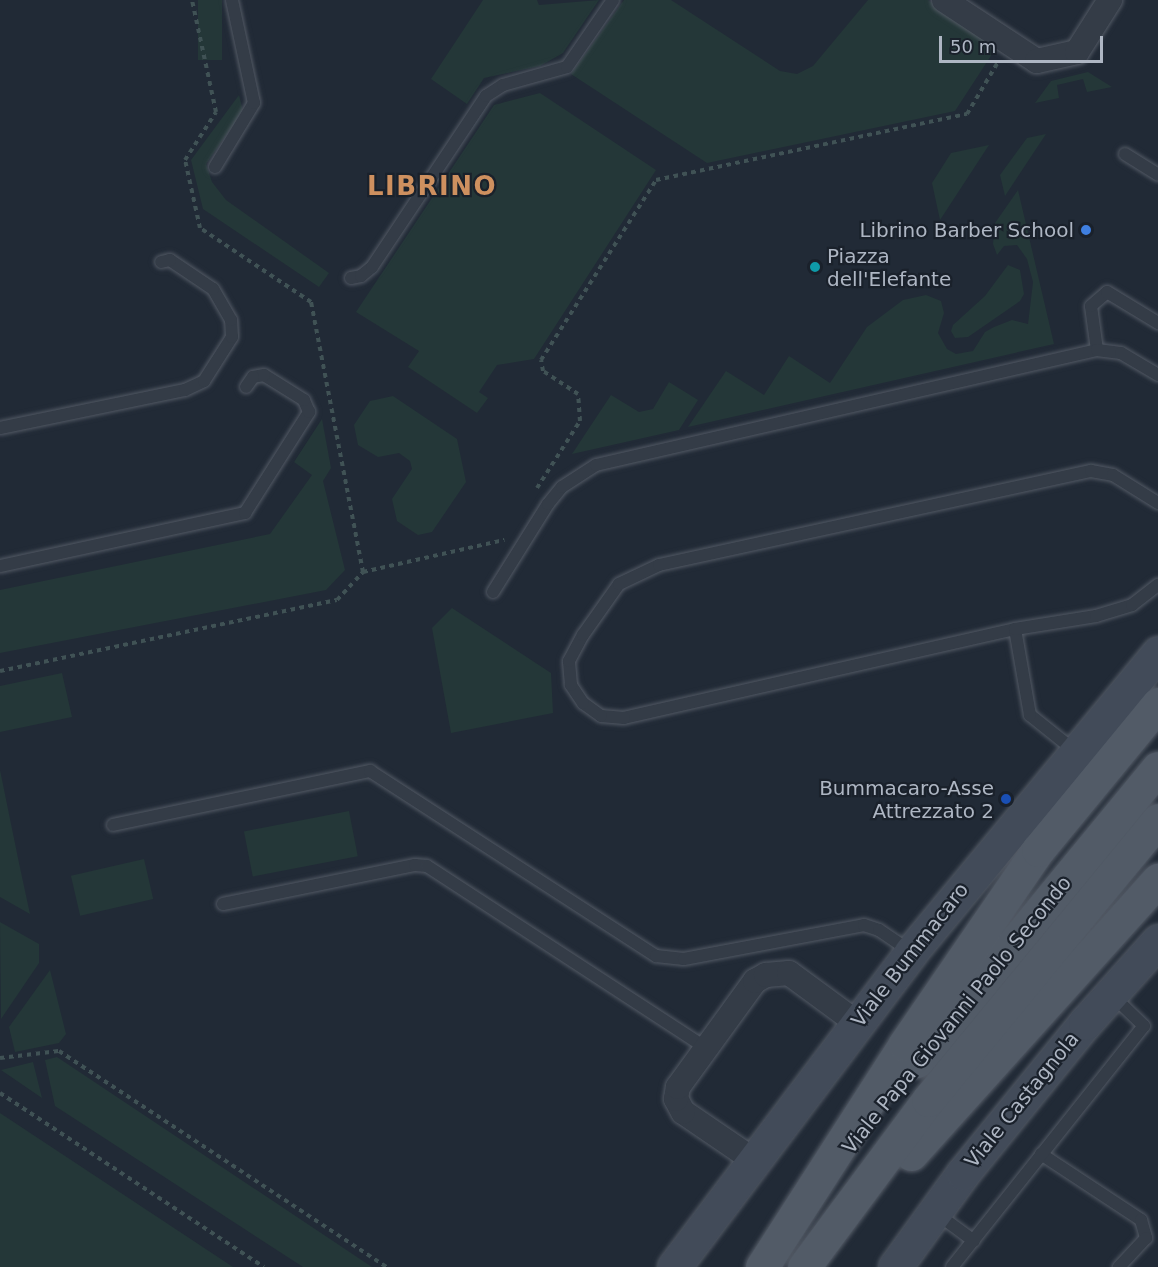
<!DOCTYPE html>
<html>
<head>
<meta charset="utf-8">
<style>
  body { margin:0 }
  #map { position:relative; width:1158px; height:1267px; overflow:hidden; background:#212a36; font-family:"DejaVu Sans",sans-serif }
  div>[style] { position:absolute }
  .green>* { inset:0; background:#243738; transform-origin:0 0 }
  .path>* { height:4px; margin-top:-2px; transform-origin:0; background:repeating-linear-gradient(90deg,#405255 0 4.5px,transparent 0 9px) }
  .roads { filter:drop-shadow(0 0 2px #525964) drop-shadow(0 0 2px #525964) }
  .lane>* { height:12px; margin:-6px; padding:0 6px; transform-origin:6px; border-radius:6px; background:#343c47 }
  .street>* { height:24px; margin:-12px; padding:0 12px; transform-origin:12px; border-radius:12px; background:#343c47 }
  .secondary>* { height:33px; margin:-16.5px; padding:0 16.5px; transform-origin:16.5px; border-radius:16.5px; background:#424b59 }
  .primary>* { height:33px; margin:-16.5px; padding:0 16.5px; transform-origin:16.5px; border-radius:16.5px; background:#525b67 }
  .dots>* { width:16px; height:16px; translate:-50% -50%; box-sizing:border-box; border:3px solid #1a212b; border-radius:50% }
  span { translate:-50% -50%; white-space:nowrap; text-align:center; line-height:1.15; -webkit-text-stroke:4.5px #1a212b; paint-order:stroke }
  .poi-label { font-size:20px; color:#aeb6c3 }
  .right { translate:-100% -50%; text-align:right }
  .left { translate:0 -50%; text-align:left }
  .street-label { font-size:20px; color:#aeb6c3 }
  .district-label { font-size:26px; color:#ce905f; font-weight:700; letter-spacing:1.5px }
  .scale { position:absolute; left:939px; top:36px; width:164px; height:27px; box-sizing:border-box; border:3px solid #aeb6c3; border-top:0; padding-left:8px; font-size:18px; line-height:21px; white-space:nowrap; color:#aeb6c3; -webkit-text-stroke:4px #1a212b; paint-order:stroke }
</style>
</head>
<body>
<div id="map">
  <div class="green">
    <i style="left:198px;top:0;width:24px;height:60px"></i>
    <i style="clip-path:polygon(483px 0,537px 0,539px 5px,599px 0,563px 53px,540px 66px,484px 78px,467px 104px,431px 79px)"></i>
    <i style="clip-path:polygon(624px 0,671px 0,780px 71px,797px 74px,813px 66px,868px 0,928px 0,998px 45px,955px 111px,707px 163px,571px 74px)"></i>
    <i style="clip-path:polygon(1088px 72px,1112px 87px,1087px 92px,1083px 79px,1057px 85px,1059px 98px,1035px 103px,1051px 81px)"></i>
    <i style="clip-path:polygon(540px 93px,656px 170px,534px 359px,497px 365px,479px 392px,488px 398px,477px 413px,408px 367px,419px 351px,356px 312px,494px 105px)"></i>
    <i style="clip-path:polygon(239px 95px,243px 111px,206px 164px,212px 182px,226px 200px,329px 273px,319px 287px,203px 209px,191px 160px)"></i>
    <i style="clip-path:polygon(1046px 134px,1005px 196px,1000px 175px,1027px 138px)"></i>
    <i style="clip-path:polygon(989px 145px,940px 220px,932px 183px,951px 153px)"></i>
    <i style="clip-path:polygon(1018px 190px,1054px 344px,688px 427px,726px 371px,764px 395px,789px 356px,830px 383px,867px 327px,903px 300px,926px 295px,941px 301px,944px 313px,938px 333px,947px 349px,956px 354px,973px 351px,985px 332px,994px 327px,1012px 320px,1028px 324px,1033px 282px,1027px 259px,1017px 245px,1004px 246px,997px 255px,993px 244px,995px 223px)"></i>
    <i style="clip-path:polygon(1008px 265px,1020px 270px,1024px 294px,1020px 301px,968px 337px,955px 338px,951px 331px,953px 325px,985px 296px)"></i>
    <i style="clip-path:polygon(669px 382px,698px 400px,679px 430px,572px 454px,611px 395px,639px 412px,653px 409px)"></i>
    <i style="clip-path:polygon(393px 396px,457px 439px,466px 482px,432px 532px,418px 535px,397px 521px,392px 499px,412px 469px,410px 461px,399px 453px,378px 457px,358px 445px,354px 425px,370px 401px)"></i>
    <i style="clip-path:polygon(322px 419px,331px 468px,323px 481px,345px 570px,326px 590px,0 653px,0 590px,270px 534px,312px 475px,294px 462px)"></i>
    <i style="clip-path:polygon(452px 608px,551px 673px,553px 713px,451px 733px,432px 628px)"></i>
    <i style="clip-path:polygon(62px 673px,72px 717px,0 732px,0 686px)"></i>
    <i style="clip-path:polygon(0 770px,19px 863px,30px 914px,0 897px)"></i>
    <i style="left:349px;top:811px;width:46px;height:107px;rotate:79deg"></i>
    <i style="left:144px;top:859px;width:41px;height:75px;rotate:77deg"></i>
    <i style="clip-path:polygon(0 922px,39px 944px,39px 963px,1px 1019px)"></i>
    <i style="clip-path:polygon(50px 970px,66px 1034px,59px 1043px,15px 1052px,9px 1027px)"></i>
    <i style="clip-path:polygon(57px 1057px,372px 1267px,303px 1267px,55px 1106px,45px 1060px)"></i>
    <i style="clip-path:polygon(33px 1062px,42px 1098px,1px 1070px)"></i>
    <i style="clip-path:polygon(0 1113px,233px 1267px,0 1267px)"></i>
  </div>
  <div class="path">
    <i style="left:537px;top:488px;width:80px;rotate:-57.3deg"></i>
    <i style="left:580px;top:421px;width:27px;rotate:-94deg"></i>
    <i style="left:578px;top:394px;width:42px;rotate:-146.7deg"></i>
    <i style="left:543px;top:371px;width:11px;rotate:-100deg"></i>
    <i style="left:541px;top:360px;width:214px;rotate:-57.4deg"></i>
    <i style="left:656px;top:180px;width:318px;rotate:-12deg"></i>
    <i style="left:967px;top:114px;width:61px;rotate:-59.2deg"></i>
    <i style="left:363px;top:572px;width:145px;rotate:-12.8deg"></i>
    <i style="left:0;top:671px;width:344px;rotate:-11.9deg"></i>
    <i style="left:337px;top:600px;width:38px;rotate:-47deg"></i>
    <i style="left:363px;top:572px;width:275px;rotate:-100.9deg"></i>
    <i style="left:311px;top:302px;width:133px;rotate:-146.3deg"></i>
    <i style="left:200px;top:228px;width:70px;rotate:-102.4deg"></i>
    <i style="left:185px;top:160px;width:57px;rotate:-57.1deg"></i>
    <i style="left:216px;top:112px;width:115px;rotate:-102.1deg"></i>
    <i style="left:0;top:1058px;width:59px;rotate:-6.8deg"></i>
    <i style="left:59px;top:1051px;width:393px;rotate:33.4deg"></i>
    <i style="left:0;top:1093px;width:316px;rotate:33.4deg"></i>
  </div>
  <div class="roads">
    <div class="lane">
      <i style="left:1125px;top:154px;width:39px;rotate:32deg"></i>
      <i style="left:215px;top:167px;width:75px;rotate:-58.6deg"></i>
      <i style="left:254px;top:103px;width:105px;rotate:-102.1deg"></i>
      <i style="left:351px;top:278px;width:10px;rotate:-11deg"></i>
      <i style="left:361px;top:276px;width:14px;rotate:-39deg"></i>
      <i style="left:372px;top:267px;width:206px;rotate:-56.3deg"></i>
      <i style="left:486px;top:96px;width:20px;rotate:-33deg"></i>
      <i style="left:503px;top:85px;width:66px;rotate:-15.7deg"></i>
      <i style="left:567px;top:67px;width:81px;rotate:-55.5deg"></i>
      <i style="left:1097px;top:350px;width:44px;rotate:-97.8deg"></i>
      <i style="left:1091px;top:306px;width:21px;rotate:-41deg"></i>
      <i style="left:1107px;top:292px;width:60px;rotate:31.3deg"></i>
      <i style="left:0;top:428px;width:189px;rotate:-11.6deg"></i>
      <i style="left:185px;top:390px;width:21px;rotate:-25deg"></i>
      <i style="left:204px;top:381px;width:52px;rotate:-57.5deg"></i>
      <i style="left:232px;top:337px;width:17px;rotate:-93deg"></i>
      <i style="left:231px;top:320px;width:36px;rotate:-120deg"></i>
      <i style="left:213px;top:289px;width:52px;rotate:-146deg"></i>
      <i style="left:170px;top:260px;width:9px;rotate:167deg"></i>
      <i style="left:0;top:566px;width:251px;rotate:-12.2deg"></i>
      <i style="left:245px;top:513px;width:120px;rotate:-57.6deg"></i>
      <i style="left:309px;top:412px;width:13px;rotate:-113deg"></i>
      <i style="left:304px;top:400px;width:47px;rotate:-148deg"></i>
      <i style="left:264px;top:375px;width:11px;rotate:170deg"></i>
      <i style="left:253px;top:377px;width:12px;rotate:125deg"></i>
      <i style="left:493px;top:592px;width:104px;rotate:-58deg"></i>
      <i style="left:548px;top:504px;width:22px;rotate:-51deg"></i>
      <i style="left:562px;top:487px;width:40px;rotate:-32.9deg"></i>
      <i style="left:596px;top:465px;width:514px;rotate:-12.93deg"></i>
      <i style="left:1097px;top:350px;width:24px;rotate:7deg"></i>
      <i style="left:1121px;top:353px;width:43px;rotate:30.7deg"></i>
      <i style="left:1015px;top:629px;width:401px;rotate:167.2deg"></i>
      <i style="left:624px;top:718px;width:23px;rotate:-175deg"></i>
      <i style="left:601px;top:716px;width:22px;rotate:-144deg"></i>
      <i style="left:583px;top:703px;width:22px;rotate:-124deg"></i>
      <i style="left:571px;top:685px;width:24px;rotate:-95deg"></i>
      <i style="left:569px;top:661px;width:30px;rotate:-62deg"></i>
      <i style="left:583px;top:635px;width:62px;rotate:-54.8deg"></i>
      <i style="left:619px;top:584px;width:44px;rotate:-25.4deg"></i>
      <i style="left:659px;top:565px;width:442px;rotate:-12.3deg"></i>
      <i style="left:1091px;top:471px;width:22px;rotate:10deg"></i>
      <i style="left:1113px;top:475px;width:53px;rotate:31.9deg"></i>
      <i style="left:1075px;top:751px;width:58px;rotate:-141.3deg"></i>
      <i style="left:1030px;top:715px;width:87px;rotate:-99.9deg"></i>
      <i style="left:1015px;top:629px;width:82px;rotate:-9.1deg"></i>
      <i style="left:1096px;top:616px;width:38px;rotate:-17deg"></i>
      <i style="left:1132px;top:605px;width:33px;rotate:-38deg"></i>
      <i style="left:113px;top:825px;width:263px;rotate:-11.9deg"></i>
      <i style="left:370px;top:771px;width:341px;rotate:32.9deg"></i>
      <i style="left:656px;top:956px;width:28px;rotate:6deg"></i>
      <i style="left:684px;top:959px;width:183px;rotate:-10.7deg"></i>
      <i style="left:864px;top:925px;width:16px;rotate:18deg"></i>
      <i style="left:879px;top:930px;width:37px;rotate:34deg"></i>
      <i style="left:223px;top:904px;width:196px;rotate:-11.5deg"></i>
      <i style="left:415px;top:865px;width:12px;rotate:5deg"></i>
      <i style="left:427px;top:866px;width:333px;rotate:33.1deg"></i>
      <i style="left:1041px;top:1154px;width:120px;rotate:33.4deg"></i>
      <i style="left:1141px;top:1220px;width:19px;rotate:74deg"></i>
      <i style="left:1146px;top:1238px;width:40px;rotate:133deg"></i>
      <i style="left:936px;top:1213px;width:47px;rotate:36.4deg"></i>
      <i style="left:952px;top:1267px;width:308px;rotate:-51.5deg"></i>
      <i style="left:1144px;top:1026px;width:45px;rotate:-135.9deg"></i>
    </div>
    <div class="street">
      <i style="left:944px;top:0;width:111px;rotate:33.3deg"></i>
      <i style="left:1037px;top:61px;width:41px;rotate:-12.7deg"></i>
      <i style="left:1077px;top:52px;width:62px;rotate:-57.6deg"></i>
      <i style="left:752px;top:1159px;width:83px;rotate:-145.7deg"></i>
      <i style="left:683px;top:1112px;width:15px;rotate:-118deg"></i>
      <i style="left:676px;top:1099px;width:12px;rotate:-81deg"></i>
      <i style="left:678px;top:1087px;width:131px;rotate:-54deg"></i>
      <i style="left:755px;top:981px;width:13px;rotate:-29deg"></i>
      <i style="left:766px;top:975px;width:23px;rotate:-5deg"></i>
      <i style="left:789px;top:973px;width:84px;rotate:36.3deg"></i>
    </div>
    <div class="secondary">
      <i style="left:674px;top:1267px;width:394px;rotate:-53deg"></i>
      <i style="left:911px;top:952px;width:388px;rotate:-50.4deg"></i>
      <i style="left:895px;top:1267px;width:116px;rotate:-54.1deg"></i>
      <i style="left:963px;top:1173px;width:193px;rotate:-50.9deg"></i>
      <i style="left:1085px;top:1023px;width:110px;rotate:-48.3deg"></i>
    </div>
    <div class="primary">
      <i style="left:917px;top:1061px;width:379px;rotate:-50.6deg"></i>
      <i style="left:911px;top:1154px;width:369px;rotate:-48deg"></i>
      <i style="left:762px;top:1267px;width:265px;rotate:-57.3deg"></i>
      <i style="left:905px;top:1044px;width:235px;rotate:-55.6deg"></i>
      <i style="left:1038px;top:850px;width:189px;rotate:-50.6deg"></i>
      <i style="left:804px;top:1267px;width:208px;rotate:-53.4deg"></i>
      <i style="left:928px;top:1100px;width:362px;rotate:-50.6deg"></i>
    </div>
  </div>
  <div class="dots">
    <i style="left:1086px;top:230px;background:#3f7fe0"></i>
    <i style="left:815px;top:267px;background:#0f9aa8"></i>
    <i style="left:1006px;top:799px;background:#1a4fb4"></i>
  </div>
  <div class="poi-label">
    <span class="right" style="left:1074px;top:230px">Librino Barber School</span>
    <span class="left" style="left:827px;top:268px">Piazza<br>dell'Elefante</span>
    <span class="right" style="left:994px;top:800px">Bummacaro-Asse<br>Attrezzato 2</span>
  </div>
  <div class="street-label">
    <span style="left:910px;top:955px;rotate:-52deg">Viale Bummacaro</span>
    <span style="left:957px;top:1015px;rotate:-51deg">Viale Papa Giovanni Paolo Secondo</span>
    <span style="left:1022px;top:1100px;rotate:-51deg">Viale Castagnola</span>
  </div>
  <div class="district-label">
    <span style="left:432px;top:187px">LIBRINO</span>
  </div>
  <div class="scale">50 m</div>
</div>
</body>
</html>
